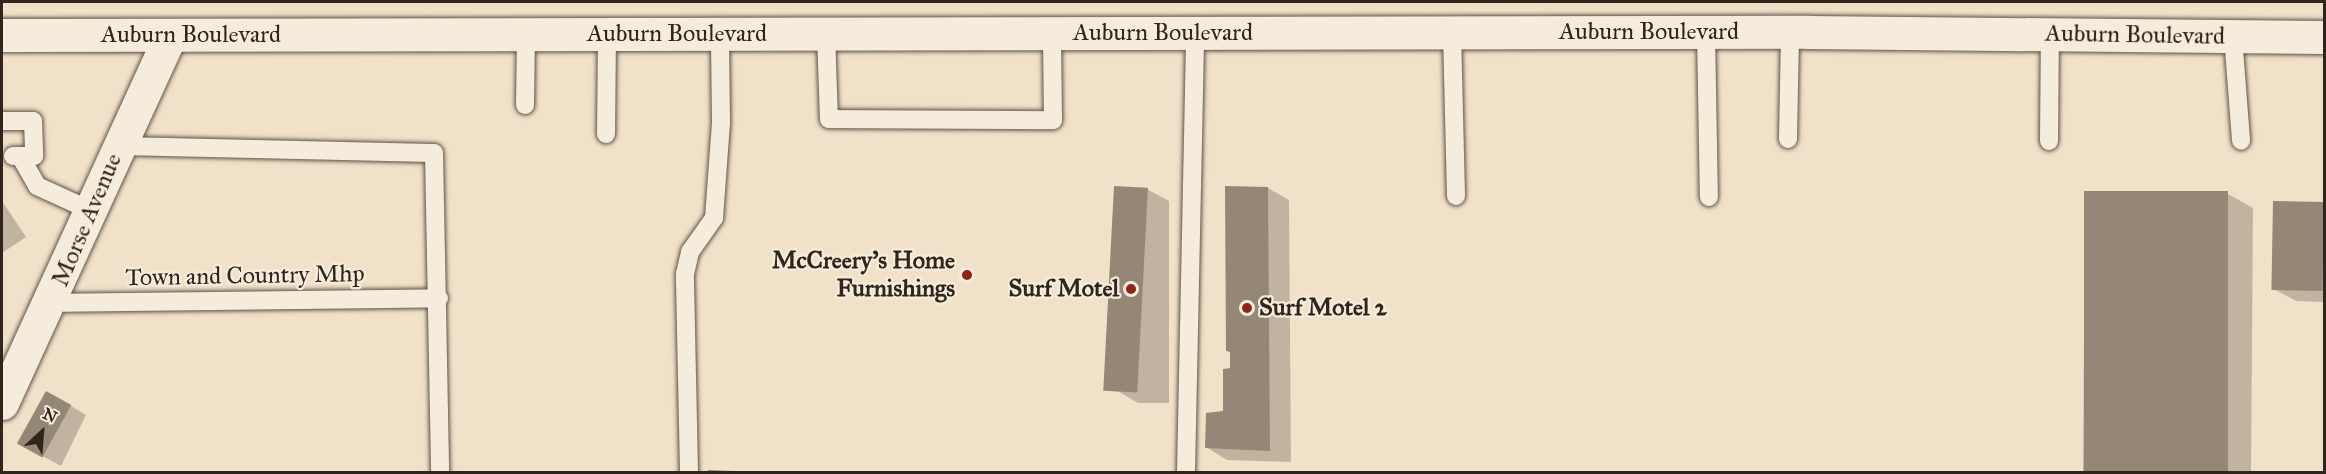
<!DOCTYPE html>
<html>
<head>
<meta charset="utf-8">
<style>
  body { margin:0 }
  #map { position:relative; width:2326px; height:474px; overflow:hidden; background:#f1e1c9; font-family:"IM FELL Great Primer",serif }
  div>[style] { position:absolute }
  .shadow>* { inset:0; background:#0003 }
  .building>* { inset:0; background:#948776; transform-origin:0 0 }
  .roads { filter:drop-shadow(0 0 2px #605448) drop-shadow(0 0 2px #605448) }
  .lane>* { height:18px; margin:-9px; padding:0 9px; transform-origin:9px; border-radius:9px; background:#f6ecdc }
  .street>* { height:33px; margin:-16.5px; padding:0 16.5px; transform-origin:16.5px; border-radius:16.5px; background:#f6ecdc }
  .secondary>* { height:33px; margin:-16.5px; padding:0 16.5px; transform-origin:16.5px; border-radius:16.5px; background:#f6ecdc }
  .dots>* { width:16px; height:16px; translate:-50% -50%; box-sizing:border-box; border:3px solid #f6ecdc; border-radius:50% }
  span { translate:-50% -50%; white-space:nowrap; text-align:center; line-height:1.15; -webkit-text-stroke:4.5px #f6ecdc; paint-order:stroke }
  .street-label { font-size:24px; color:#2f251d }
  .poi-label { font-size:24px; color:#2f251d; font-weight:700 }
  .right { translate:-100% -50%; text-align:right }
  .left { translate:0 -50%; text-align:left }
  .frame { position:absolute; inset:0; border:3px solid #2f251d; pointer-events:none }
  .north { position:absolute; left:12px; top:402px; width:60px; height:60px; -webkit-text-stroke:4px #f6ecdc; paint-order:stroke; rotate:26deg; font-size:16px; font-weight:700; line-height:24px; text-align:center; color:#2f251d }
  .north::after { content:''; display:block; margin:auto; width:21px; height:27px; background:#2f251d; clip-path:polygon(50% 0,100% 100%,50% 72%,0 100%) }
</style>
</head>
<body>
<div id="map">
  <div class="shadow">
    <i style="clip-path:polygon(1268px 188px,1289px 200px,1291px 462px,1227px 460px,1206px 447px,1225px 412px,1232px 370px,1232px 353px,1227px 350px)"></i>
    <i style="clip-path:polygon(1147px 189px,1169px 201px,1169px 403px,1138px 403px,1116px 390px)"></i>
    <i style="clip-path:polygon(2085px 193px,2228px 194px,2253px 208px,2251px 472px,2083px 472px)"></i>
    <i style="clip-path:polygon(2px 201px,26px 237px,2px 253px)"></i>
    <i style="clip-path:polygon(2275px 203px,2324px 203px,2324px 302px,2296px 301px,2274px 289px)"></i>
    <i style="clip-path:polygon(71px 406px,86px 415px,61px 466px,37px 453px)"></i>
  </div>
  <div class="building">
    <i style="left:1114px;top:186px;width:34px;height:205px;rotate:3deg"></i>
    <i style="clip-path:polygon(1225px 186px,1268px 187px,1270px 451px,1205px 448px,1206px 413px,1223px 411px,1223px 369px,1230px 368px,1230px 352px,1226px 351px)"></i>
    <i style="left:2084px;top:191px;width:144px;height:281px"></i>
    <i style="left:2273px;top:201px;width:51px;height:89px;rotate:1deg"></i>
    <i style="left:46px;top:391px;width:29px;height:60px;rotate:29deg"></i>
    <i style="clip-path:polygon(708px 470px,733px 471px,733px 472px,708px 472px)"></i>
  </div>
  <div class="roads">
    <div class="lane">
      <i style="left:1452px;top:32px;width:164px;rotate:88.6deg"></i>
      <i style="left:1706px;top:32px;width:165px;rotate:89deg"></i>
      <i style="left:826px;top:34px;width:85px;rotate:88deg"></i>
      <i style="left:829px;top:119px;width:224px;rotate:0.3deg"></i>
      <i style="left:1053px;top:120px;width:87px;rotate:-90.7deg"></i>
      <i style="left:2233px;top:36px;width:105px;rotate:85.6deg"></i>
      <i style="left:525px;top:105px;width:71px;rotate:-89.2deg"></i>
      <i style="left:2px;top:121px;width:31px"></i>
      <i style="left:33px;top:121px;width:35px;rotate:88deg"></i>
      <i style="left:34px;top:156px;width:21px;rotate:180deg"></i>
      <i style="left:606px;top:134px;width:100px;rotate:-89.4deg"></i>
      <i style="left:1788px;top:139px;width:106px;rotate:-88.9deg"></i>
      <i style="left:2049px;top:141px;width:107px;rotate:-89.5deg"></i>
      <i style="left:119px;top:146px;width:315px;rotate:1.3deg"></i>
      <i style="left:434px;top:153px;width:319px;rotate:88.9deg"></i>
      <i style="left:20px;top:156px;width:34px;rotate:60deg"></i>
      <i style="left:37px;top:186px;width:58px;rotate:24.4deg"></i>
      <i style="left:51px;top:303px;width:388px;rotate:-0.7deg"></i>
      <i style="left:689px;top:472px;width:198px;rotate:-91.2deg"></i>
      <i style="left:685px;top:274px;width:23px;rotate:-77deg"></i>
      <i style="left:690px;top:252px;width:42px;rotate:-54.8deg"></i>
      <i style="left:714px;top:218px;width:96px;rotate:-85.8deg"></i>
      <i style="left:721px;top:122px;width:88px;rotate:-90.7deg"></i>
      <i style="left:1186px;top:472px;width:439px;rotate:-88.8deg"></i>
    </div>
    <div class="street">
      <i style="left:2px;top:403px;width:404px;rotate:-65.4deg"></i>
    </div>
    <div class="secondary">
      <i style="left:2px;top:35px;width:1806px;rotate:-0.1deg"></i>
      <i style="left:1808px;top:32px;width:516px;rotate:0.56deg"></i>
    </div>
  </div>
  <div class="dots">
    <i style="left:967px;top:275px;background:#8f2418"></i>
    <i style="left:1131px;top:289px;background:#8f2418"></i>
    <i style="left:1247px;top:308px;background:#8f2418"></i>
  </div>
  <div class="street-label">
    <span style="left:1649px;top:32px">Auburn Boulevard</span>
    <span style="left:1163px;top:33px">Auburn Boulevard</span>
    <span style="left:677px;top:34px">Auburn Boulevard</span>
    <span style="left:191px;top:35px">Auburn Boulevard</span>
    <span style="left:2135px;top:35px;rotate:1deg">Auburn Boulevard</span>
    <span style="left:87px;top:220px;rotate:-67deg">Morse Avenue</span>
    <span style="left:245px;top:276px;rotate:-1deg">Town and Country Mhp</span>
  </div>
  <div class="poi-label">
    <span class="right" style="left:955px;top:275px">McCreery's Home<br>Furnishings</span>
    <span class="right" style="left:1119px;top:289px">Surf Motel</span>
    <span class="left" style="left:1259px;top:308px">Surf Motel 2</span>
  </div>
  <div class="frame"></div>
  <div class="north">N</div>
</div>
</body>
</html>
